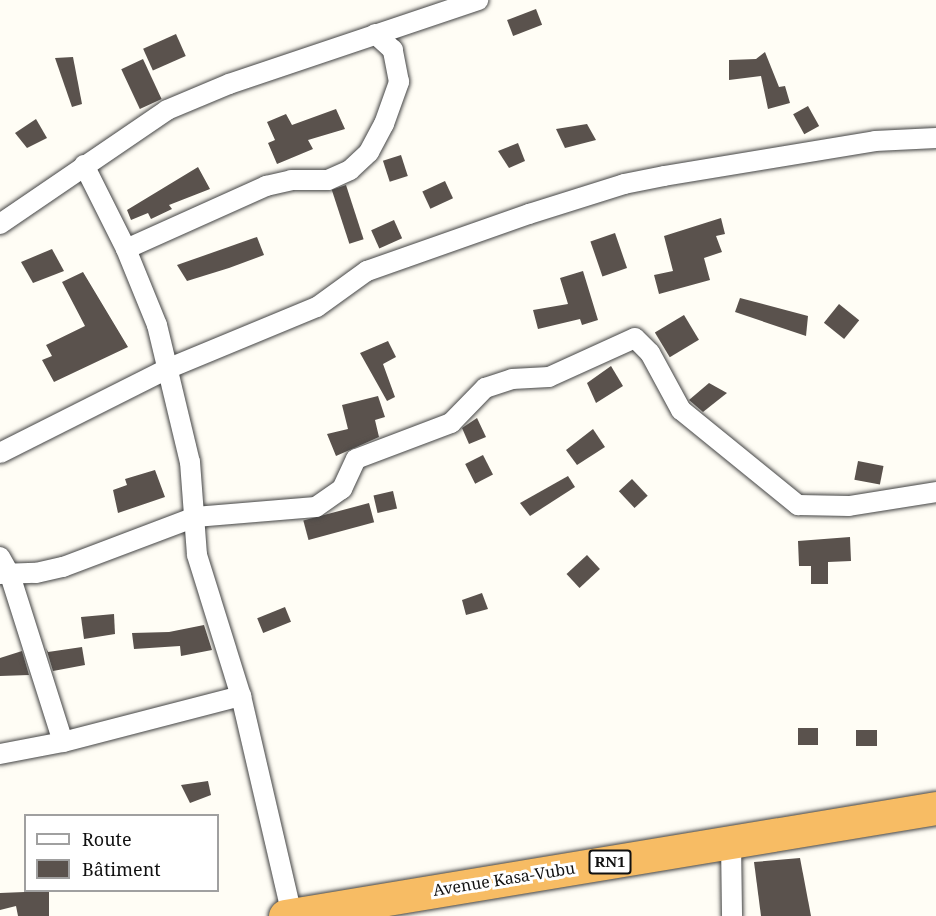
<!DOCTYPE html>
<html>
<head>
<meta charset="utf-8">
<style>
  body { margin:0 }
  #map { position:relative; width:936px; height:916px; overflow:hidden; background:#fffdf5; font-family:"Noto Serif",serif }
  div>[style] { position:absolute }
  .building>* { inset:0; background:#5a524d; transform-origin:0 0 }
  .roads { filter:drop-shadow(0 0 2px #444) drop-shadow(0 0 2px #444) }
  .minor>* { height:20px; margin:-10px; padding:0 10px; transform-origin:10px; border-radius:10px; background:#fff }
  .trunk>* { height:33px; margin:-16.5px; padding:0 16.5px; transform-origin:16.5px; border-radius:16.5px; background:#f7bc64 }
  span { translate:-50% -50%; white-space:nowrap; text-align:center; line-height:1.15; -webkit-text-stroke:6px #fff; paint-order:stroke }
  .shield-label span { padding:2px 4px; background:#fff; border:2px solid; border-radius:4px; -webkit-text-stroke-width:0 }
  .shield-label { font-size:15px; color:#111; font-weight:700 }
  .street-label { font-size:16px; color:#111 }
  .legend { position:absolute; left:24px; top:814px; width:195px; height:78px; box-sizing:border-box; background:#fff; border:2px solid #a0a0a0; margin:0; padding:8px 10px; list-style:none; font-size:18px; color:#111 }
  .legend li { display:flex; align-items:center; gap:12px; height:30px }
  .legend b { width:30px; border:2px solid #a0a0a0 }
</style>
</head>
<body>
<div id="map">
  <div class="building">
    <i style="left:536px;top:9px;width:17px;height:31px;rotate:69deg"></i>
    <i style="left:176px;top:34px;width:24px;height:36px;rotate:66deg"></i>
    <i style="clip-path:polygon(765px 52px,779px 87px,785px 86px,790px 103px,768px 109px,761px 76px,729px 80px,729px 60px,756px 59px)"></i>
    <i style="clip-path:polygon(73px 57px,82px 104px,72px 107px,55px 58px)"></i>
    <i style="left:143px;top:59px;width:44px;height:24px;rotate:65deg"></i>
    <i style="left:808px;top:106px;width:23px;height:17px;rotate:61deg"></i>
    <i style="clip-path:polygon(336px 109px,345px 129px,308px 140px,313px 149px,277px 164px,268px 143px,275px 140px,267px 122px,286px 114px,292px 125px)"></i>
    <i style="clip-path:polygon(36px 119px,47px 138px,27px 148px,15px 133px)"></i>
    <i style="clip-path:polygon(587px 124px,596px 140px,565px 148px,556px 129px)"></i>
    <i style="clip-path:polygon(518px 143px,525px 161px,509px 168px,498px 151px)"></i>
    <i style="left:401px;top:155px;width:22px;height:19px;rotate:72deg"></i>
    <i style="clip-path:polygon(198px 167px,210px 189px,169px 205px,172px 209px,151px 219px,148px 213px,131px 220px,127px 210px)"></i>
    <i style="left:445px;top:181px;width:19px;height:25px;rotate:65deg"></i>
    <i style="left:346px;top:185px;width:57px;height:15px;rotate:72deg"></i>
    <i style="clip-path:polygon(721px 218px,725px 234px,716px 236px,722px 252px,704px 258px,710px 280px,659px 294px,654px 275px,673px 271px,664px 236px)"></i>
    <i style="left:394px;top:220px;width:20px;height:25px;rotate:66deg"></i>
    <i style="left:615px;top:233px;width:37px;height:26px;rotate:71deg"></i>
    <i style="clip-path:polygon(257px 237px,264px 255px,229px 268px,187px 281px,177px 265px)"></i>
    <i style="clip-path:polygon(52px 249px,64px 271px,33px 283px,21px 262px)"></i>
    <i style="clip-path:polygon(583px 271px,598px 320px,582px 325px,580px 319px,538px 329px,533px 310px,568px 304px,560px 278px)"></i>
    <i style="clip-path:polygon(83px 272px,128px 347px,54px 382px,42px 360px,52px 356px,46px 345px,85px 326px,62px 282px)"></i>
    <i style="clip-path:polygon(740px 298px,808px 316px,806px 336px,735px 312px)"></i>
    <i style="left:839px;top:304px;width:26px;height:24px;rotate:39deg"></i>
    <i style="left:684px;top:315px;width:29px;height:34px;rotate:59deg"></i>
    <i style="clip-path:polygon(388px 341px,396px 357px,383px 364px,395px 397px,387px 401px,360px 353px)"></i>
    <i style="clip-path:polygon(611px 366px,623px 386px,596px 403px,587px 383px)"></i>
    <i style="clip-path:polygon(709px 383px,727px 393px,703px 412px,689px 400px)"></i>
    <i style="clip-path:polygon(378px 396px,385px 417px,375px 420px,379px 437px,336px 456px,327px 434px,348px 429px,342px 405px)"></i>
    <i style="clip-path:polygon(477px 418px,486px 437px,469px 444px,462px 428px)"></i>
    <i style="clip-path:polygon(593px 429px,605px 447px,577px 465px,566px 450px)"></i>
    <i style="left:483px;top:455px;width:22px;height:20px;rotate:63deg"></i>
    <i style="left:858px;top:461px;width:26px;height:19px;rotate:11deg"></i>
    <i style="clip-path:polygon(155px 470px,165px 497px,118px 513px,113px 490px,127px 485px,125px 479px)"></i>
    <i style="clip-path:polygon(568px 476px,575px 487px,530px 516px,520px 503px)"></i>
    <i style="left:632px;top:479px;width:23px;height:18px;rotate:47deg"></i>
    <i style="left:393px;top:491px;width:18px;height:20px;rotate:77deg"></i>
    <i style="left:369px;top:503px;width:20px;height:68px;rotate:75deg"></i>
    <i style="clip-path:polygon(850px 537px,851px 561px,828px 562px,828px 584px,811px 584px,811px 566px,799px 566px,798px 541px)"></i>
    <i style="left:587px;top:555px;width:19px;height:28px;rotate:47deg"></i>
    <i style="clip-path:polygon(482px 593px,488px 609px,466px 615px,462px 600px)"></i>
    <i style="left:285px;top:607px;width:16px;height:30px;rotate:68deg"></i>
    <i style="clip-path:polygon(114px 614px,115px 634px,84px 639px,81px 617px)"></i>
    <i style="clip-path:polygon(204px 625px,212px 650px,181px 656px,180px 646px,134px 649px,132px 633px,169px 632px)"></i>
    <i style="clip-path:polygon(82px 647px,85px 665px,53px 671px,46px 648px,48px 652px)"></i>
    <i style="clip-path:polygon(22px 651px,29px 675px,0 676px,0 658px)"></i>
    <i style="left:798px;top:728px;width:20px;height:17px"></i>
    <i style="left:856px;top:730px;width:21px;height:16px"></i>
    <i style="clip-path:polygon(208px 781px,211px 795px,190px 803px,181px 785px)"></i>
    <i style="clip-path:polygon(800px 858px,811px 916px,761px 916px,754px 862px)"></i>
    <i style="clip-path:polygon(49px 891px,49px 916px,18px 916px,16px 906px,0 910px,0 893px)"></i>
  </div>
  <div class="roads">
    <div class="minor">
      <i style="left:84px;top:165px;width:94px;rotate:63.4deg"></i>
      <i style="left:126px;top:249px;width:82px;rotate:67.8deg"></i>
      <i style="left:157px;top:325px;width:141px;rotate:76.5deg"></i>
      <i style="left:190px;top:462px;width:93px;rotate:85.7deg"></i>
      <i style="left:197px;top:555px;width:148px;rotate:72.7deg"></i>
      <i style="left:241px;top:696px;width:225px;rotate:76.9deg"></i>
      <i style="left:0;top:224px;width:202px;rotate:-34.3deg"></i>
      <i style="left:167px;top:110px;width:67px;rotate:-22.8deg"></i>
      <i style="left:229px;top:84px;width:263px;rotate:-18.6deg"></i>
      <i style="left:126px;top:249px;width:154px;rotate:-24.2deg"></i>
      <i style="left:266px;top:186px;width:26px;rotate:-13deg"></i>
      <i style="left:291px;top:180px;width:37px"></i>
      <i style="left:328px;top:180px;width:24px;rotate:-24deg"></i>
      <i style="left:350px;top:170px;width:26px;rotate:-43deg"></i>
      <i style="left:369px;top:152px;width:32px;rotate:-62deg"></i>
      <i style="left:384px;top:124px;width:45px;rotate:-70.3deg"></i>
      <i style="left:399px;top:82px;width:33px;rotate:-101deg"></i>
      <i style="left:393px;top:50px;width:24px;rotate:-138deg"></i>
      <i style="left:0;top:453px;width:187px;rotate:-26.7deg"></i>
      <i style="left:167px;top:369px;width:162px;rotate:-22.5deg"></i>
      <i style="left:317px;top:307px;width:62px;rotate:-35.8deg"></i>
      <i style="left:367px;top:271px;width:172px;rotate:-19.4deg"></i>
      <i style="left:529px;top:214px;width:100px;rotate:-17.5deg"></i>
      <i style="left:624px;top:184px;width:41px;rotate:-11.3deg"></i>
      <i style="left:664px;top:176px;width:214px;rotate:-9.4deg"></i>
      <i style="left:875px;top:141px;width:61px;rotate:-2.8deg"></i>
      <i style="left:0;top:557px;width:21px;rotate:61deg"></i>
      <i style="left:10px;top:575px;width:175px;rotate:72.4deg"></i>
      <i style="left:0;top:574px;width:36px;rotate:-2deg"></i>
      <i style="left:36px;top:573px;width:28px;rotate:-13deg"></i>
      <i style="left:63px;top:567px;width:141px;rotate:-20.7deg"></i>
      <i style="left:195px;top:517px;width:121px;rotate:-4.7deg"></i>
      <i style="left:316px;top:507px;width:32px;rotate:-35deg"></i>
      <i style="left:342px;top:489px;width:33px;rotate:-65deg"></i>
      <i style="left:356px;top:459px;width:102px;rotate:-20.8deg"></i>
      <i style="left:451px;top:423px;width:49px;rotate:-45.8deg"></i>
      <i style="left:485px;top:388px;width:28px;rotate:-18deg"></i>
      <i style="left:512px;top:379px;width:37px;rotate:-3deg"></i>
      <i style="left:549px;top:377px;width:94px;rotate:-24.4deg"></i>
      <i style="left:635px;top:338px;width:21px;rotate:45deg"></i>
      <i style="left:650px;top:353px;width:65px;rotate:61.5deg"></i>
      <i style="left:681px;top:410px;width:151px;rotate:39.1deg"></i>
      <i style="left:798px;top:505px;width:51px;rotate:1.1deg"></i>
      <i style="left:849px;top:506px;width:88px;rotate:-9.1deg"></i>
      <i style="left:0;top:754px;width:64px;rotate:-10.8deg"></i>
      <i style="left:63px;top:742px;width:184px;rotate:-14.5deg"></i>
      <i style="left:731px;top:842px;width:74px;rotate:89.2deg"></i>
    </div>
    <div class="trunk">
      <i style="left:285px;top:916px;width:660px;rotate:-9.42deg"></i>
    </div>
  </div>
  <div class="shield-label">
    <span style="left:610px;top:862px">RN1</span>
  </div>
  <div class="street-label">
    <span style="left:504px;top:879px;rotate:-9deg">Avenue Kasa-Vubu</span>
  </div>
  <ul class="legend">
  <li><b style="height:8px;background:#fff"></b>Route</li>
  <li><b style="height:16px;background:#5a524d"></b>Bâtiment</li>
  </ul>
</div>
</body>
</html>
